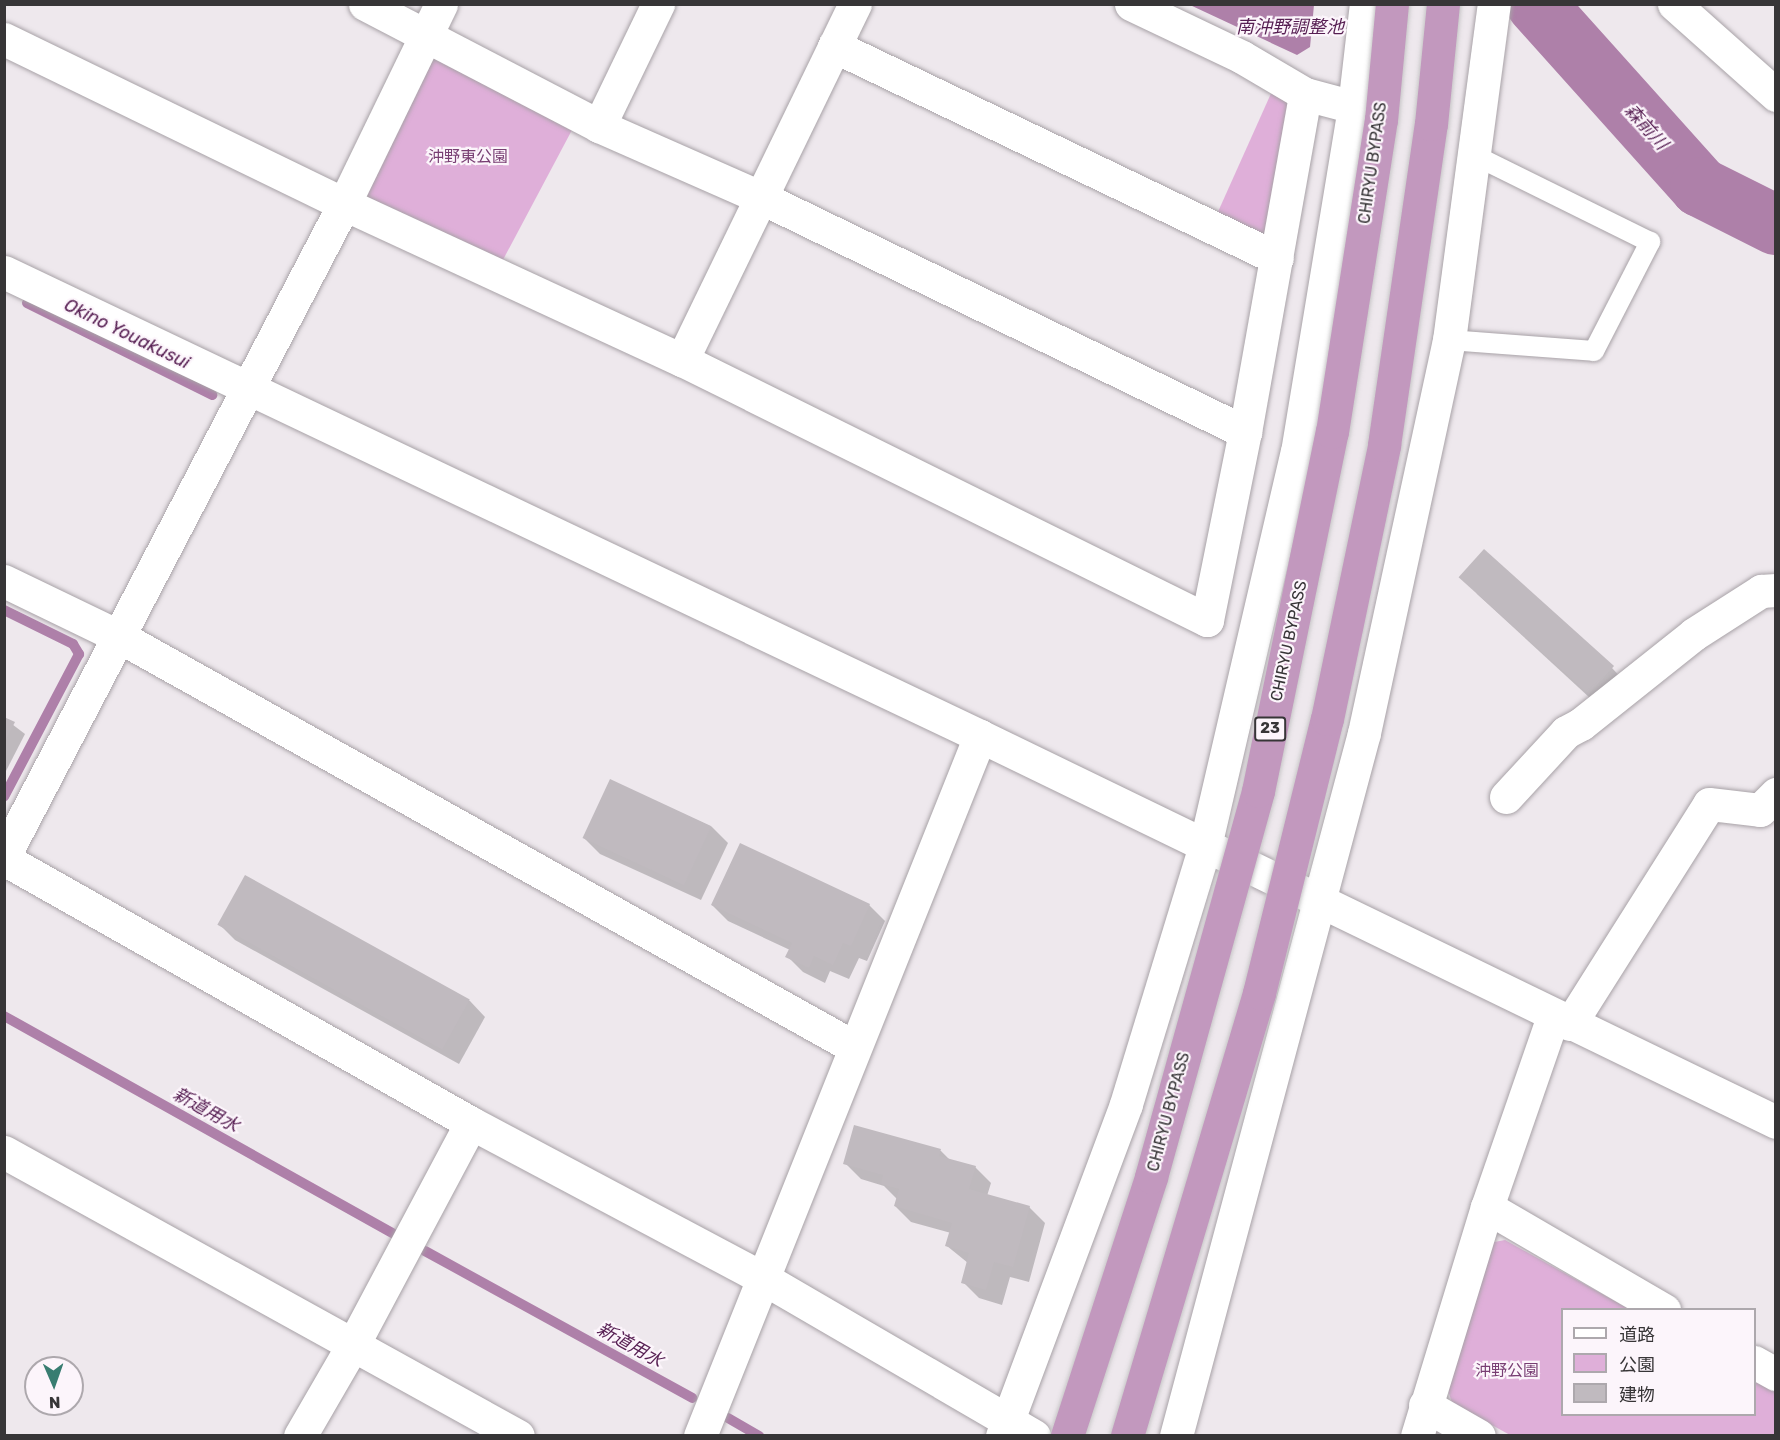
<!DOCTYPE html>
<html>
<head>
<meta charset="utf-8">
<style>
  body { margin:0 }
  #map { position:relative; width:1780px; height:1440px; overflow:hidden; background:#eee8ed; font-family:Rubik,"Noto Sans JP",sans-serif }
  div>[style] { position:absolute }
  .green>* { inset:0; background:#dfafd9; transform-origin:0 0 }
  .water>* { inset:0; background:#ae80a9 }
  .shadow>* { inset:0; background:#0003 }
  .stream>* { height:10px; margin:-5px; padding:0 5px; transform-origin:5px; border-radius:5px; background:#ae80a9 }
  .river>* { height:60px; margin:-30px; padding:0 30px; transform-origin:30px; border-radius:30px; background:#ae80a9 }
  .building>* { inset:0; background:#c0babf; transform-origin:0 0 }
  .roads { filter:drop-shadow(0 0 2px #a8a2a7) drop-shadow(0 0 2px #a8a2a7) }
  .service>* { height:20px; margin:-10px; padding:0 10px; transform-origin:10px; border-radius:10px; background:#fff }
  .minor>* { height:33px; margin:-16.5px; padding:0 16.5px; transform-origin:16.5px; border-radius:16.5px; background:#fff }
  .bridges { filter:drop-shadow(0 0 2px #c7c6c7) drop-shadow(0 0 2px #c7c6c7) }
  .trunk-bridge>* { height:33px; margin:-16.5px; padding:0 16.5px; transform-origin:16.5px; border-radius:16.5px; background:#c298be }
  span { translate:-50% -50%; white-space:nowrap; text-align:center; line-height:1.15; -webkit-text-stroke:4.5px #fcf5fb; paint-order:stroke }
  .shield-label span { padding:2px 4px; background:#fcf5fb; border:2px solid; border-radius:4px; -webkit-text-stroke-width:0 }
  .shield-label { font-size:15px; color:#373537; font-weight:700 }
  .park-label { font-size:16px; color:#783e73 }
  .street-label { font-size:16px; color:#373537 }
  .water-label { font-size:18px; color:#561e52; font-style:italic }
  .frame { position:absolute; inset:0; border:6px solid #373537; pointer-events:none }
  .legend { position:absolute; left:1561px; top:1308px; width:195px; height:108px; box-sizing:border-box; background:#fcf5fb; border:2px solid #ada8ad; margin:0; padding:8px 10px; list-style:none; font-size:18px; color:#373537 }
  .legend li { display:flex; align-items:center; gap:12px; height:30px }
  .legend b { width:30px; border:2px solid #ada8ad }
  .north { position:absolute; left:24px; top:1356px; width:60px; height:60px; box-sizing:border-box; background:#fcf5fb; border:2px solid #ada8ad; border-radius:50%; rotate:178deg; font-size:16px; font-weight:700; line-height:24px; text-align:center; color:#373537 }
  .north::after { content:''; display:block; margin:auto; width:21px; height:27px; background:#387d71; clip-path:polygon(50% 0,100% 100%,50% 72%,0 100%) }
</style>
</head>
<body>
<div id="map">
  <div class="green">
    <i style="left:431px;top:48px;width:163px;height:162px;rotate:28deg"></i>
    <i style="clip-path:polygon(1273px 89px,1291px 98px,1267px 238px,1217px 214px)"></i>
    <i style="clip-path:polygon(1505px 1240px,1629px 1309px,1562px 1310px,1562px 1414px,1754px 1414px,1755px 1379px,1775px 1391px,1775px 1435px,1510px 1435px,1452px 1403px,1446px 1384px,1489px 1243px)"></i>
  </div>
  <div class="water">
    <i style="clip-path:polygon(1190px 5px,1314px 5px,1310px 47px,1297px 55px)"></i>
  </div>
  <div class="shadow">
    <i style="clip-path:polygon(1476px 593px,1612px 668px,1627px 684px,1603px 710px)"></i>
    <i style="clip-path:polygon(4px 718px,25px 734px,6px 771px,4px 771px)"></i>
    <i style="clip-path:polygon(611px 781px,712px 827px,728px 843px,701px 900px,600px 854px,584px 838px)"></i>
    <i style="clip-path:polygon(246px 878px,470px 1001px,485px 1017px,459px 1064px,235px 940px,219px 924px)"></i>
    <i style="clip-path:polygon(712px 905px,869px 905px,885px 921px,867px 961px,859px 958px,849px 979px,830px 971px,825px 983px,803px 972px,787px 956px,790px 950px,728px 921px)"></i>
    <i style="clip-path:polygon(855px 1127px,941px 1151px,951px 1161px,975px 1167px,991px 1183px,987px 1196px,1029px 1207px,1045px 1223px,1029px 1282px,1010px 1277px,1002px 1305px,979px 1298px,963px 1282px,968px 1263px,947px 1246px,951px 1233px,911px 1222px,895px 1206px,897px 1199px,884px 1186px,861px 1179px,845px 1163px)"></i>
  </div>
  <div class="stream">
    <i style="left:27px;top:303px;width:207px;rotate:26.4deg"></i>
    <i style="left:4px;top:610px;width:77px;rotate:26.2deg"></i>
    <i style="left:73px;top:644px;width:12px;rotate:59deg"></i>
    <i style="left:79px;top:654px;width:161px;rotate:117.7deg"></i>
    <i style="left:4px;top:1016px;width:445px;rotate:29.2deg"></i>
    <i style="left:425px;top:1251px;width:305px;rotate:28.8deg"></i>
    <i style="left:728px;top:1418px;width:36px;rotate:30deg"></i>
  </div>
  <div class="river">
    <i style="left:1536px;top:4px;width:246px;rotate:48.1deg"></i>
    <i style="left:1700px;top:187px;width:85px;rotate:26.6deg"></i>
  </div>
  <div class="building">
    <i style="left:1484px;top:549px;width:175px;height:38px;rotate:42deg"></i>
    <i style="clip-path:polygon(4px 717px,15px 722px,4px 743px)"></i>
    <i style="left:610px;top:779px;width:112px;height:65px;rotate:25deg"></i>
    <i style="clip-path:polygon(740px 843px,870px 904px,851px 946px,843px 943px,833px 965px,814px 956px,809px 968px,785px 957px,792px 943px,711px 905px)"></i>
    <i style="left:245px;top:875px;width:257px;height:57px;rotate:29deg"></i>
    <i style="clip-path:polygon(854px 1125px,941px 1149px,939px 1156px,976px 1166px,969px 1189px,1030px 1206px,1013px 1267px,994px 1262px,986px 1290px,961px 1283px,969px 1253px,945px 1246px,952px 1223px,894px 1206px,899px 1189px,881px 1184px,883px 1175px,843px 1164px)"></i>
  </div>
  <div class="roads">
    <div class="service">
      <i style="left:1449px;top:340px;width:145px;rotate:4.3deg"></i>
      <i style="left:1594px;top:351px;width:123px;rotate:-62.8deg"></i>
      <i style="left:1650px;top:242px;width:194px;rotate:-153.7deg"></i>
    </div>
    <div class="minor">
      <i style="left:365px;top:4px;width:264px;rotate:27.5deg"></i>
      <i style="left:599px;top:126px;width:178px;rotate:23.8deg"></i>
      <i style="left:762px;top:198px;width:537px;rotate:25.85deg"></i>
      <i style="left:1245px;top:432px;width:343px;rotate:-79.9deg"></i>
      <i style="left:1131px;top:4px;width:123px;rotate:25.5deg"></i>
      <i style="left:1242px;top:57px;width:73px;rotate:30.4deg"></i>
      <i style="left:1305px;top:94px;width:51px;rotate:14.9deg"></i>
      <i style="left:1674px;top:4px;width:137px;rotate:41.7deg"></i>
      <i style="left:4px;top:39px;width:378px;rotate:25.9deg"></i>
      <i style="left:344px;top:204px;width:372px;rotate:24.8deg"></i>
      <i style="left:682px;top:360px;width:396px;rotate:-64.1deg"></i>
      <i style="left:834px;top:46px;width:491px;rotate:25.6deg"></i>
      <i style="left:599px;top:126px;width:136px;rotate:-64.2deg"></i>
      <i style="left:4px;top:272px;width:1081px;rotate:25.43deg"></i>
      <i style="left:980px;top:736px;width:885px;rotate:25.87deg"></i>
      <i style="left:682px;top:360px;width:586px;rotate:26.35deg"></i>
      <i style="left:1207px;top:620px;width:192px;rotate:-78.6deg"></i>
      <i style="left:4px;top:581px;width:129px;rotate:25.8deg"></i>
      <i style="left:120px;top:637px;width:841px;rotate:29.19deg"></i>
      <i style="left:1506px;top:797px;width:88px;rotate:-47.3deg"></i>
      <i style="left:1566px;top:732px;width:17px;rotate:-28deg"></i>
      <i style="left:1581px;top:724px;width:144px;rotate:-38.5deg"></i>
      <i style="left:1694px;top:634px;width:80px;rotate:-32.7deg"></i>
      <i style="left:1761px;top:591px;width:15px;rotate:-4deg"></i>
      <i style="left:4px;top:856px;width:735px;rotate:-62.46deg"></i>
      <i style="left:344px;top:204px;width:222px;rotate:-64.1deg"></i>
      <i style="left:4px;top:859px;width:536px;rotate:29.48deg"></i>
      <i style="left:471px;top:1123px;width:328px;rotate:28deg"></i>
      <i style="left:761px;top:1277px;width:316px;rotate:30.2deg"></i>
      <i style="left:1570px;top:1024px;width:260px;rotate:-57.7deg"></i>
      <i style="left:1709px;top:804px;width:51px;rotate:6.7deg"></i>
      <i style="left:1760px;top:810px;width:23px;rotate:-45deg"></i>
      <i style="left:4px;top:1152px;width:587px;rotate:28.92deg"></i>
      <i style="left:1487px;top:1207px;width:205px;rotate:30.2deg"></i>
      <i style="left:1754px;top:1362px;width:25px;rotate:29deg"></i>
      <i style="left:1425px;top:1405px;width:62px;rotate:29.9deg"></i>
      <i style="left:300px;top:1436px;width:108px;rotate:-59.9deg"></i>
      <i style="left:354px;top:1343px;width:249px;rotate:-62deg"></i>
      <i style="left:700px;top:1436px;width:754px;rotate:-68.2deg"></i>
      <i style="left:1002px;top:1436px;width:354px;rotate:-69.5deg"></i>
      <i style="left:1126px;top:1104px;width:270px;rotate:-73deg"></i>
      <i style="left:1205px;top:846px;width:405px;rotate:-76.9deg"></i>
      <i style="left:1297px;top:452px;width:350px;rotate:-80.6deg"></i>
      <i style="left:1354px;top:107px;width:104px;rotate:-83.4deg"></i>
      <i style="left:1176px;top:1436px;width:728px;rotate:-75.03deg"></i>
      <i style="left:1364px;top:733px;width:402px;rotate:-77.8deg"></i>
      <i style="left:1449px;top:340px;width:339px;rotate:-82.4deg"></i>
      <i style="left:1417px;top:1436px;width:239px;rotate:-73deg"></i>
      <i style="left:1487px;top:1207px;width:202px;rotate:-70.9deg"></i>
    </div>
  </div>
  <div class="bridges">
    <div class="trunk-bridge">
      <i style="left:1067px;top:1436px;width:272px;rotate:-72deg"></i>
      <i style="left:1151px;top:1177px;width:401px;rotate:-74.5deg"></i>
      <i style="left:1258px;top:791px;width:367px;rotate:-78.4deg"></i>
      <i style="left:1332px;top:432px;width:316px;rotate:-81.1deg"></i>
      <i style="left:1381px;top:120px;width:117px;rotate:-84.6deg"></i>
      <i style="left:1127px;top:1436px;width:462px;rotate:-73.4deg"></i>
      <i style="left:1259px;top:993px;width:282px;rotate:-76.1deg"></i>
      <i style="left:1327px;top:719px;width:280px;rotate:-78.2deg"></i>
      <i style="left:1384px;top:445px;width:324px;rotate:-81.7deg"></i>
      <i style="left:1431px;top:124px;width:121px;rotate:-84.3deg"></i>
    </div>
  </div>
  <div class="shield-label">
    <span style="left:1270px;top:729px">23</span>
  </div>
  <div class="park-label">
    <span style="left:468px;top:157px">沖野東公園</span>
    <span style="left:1507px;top:1371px">沖野公園</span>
  </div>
  <div class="street-label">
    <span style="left:1373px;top:163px;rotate:-82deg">CHIRYU BYPASS</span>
    <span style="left:1289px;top:641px;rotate:-78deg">CHIRYU BYPASS</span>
    <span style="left:1169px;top:1112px;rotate:-75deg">CHIRYU BYPASS</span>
  </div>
  <div class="water-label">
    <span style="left:1290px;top:27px">南沖野調整池</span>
    <span style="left:1646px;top:127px;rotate:48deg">森前川</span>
    <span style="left:127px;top:334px;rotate:26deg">Okino Youakusui</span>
    <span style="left:206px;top:1110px;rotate:29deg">新道用水</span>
    <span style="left:630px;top:1345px;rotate:29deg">新道用水</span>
  </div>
  <div class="frame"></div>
  <ul class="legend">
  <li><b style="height:8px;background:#fff"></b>道路</li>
  <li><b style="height:16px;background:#dfafd9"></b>公園</li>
  <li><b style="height:16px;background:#c0babf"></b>建物</li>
  </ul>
  <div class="north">N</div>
</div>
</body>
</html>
